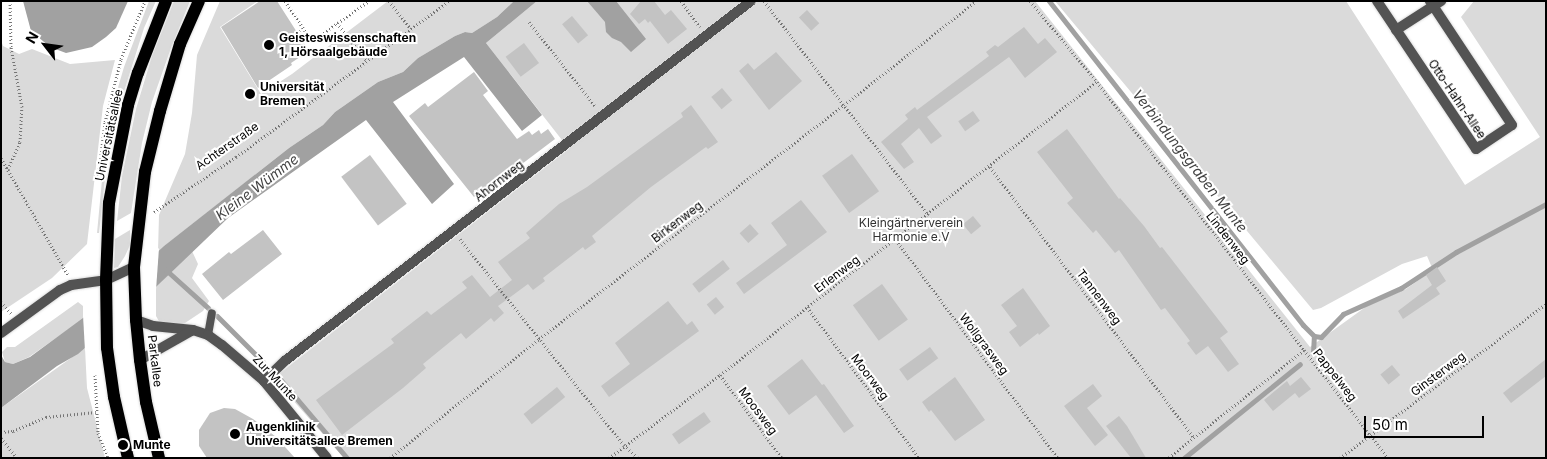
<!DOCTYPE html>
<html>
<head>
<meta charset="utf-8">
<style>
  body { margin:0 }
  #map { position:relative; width:1547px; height:459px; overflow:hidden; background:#fff; font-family:Inter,sans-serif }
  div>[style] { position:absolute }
  .green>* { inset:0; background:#dadada }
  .water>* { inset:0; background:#a1a1a1 }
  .pier>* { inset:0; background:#fff }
  .stream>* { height:5px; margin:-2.5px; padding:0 2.5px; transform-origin:2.5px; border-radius:2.5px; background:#a1a1a1 }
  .building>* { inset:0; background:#c3c3c3; transform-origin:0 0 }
  .path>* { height:3px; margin-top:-1.5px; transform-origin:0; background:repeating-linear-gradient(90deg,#757575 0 1px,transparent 0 3.5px) }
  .roads { filter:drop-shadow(0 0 1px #dbdbdb) drop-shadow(0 0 1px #dbdbdb) }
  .service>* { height:8px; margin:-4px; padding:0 4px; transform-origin:4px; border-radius:4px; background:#535353 }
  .minor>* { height:10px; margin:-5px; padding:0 5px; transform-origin:5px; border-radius:5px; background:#535353 }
  .primary>* { height:12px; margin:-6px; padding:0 6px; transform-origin:6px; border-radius:6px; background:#000 }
  .dots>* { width:14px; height:14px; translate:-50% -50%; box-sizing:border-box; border:2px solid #fff; border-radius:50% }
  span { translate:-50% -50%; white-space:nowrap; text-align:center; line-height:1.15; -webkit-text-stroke:4px #fff; paint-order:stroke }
  .poi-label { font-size:12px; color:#000; font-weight:700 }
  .left { translate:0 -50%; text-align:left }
  .street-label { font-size:12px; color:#000 }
  .park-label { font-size:12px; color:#313131 }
  .water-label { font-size:14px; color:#424242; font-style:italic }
  .frame { position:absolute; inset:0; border:2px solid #000; pointer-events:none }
  .north { position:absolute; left:20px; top:20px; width:50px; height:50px; -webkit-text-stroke:4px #fff; paint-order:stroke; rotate:300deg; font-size:14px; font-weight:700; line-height:20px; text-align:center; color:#000 }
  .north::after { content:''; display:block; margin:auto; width:18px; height:22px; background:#000; clip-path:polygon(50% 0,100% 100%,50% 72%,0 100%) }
  .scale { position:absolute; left:1364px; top:416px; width:120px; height:22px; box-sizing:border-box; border:2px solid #000; border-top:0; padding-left:6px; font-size:15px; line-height:18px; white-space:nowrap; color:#000; -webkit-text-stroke:4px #fff; paint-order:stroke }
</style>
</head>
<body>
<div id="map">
  <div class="green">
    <i style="clip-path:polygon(149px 1px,156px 1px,144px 28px,110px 136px,107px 133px,108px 122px,124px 67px)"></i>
    <i style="clip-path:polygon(174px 1px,190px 1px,171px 48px,152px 102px,142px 143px,131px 213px,117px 221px,122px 176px,136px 109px,152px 56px)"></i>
    <i style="clip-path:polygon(220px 1px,258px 1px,220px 27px,261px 94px,292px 74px,388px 1px,514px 1px,497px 17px,472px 33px,465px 32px,455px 36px,418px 58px,403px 72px,378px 82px,335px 112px,323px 125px,289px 148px,158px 251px,159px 215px,185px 154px,192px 113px,197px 55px)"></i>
    <i style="clip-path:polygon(537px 1px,1035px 1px,1310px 347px,1367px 306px,1406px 289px,1433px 270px,1427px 256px,1402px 264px,1321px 308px,1313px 310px,1055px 1px,1346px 1px,1465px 185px,1540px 137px,1461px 17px,1474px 1px,1546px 1px,1546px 458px,344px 458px,276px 381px,280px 373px,569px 149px,486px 43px)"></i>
    <i style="clip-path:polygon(1px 40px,3px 46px,19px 54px,32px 49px,70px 64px,115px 60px,103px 106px,87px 244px,52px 278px,1px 312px)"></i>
    <i style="clip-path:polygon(105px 148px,108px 151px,99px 233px,97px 233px)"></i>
    <i style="clip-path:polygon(130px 230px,130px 245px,125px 256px,118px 267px,114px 268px,115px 239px)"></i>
    <i style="clip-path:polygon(192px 251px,198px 264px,192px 278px,209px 301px,203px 311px,182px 325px,160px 323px,156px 316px,156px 287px)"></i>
    <i style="clip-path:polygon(78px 302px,83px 306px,83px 319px,29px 357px,13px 364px,5px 362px,2px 352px,7px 347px,15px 347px)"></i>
    <i style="clip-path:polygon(85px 348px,87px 388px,105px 458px,1px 458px,1px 408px)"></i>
  </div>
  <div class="water">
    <i style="clip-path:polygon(23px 1px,128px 1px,116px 28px,106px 37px,92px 47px,66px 53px,50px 47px,31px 31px)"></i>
    <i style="clip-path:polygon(514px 1px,537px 1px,486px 43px,542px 115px,522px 131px,464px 57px,393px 102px,454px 184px,432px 204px,366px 120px,228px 218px,156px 287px,78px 354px,57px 366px,1px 408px,1px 355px,5px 362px,13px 364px,30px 357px,83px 318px,164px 246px,289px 148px,323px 125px,335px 112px,378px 82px,403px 72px,418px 58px,455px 36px,465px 32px,472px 33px,497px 17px)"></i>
    <i style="clip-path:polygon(587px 1px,616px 1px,646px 39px,631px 52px,621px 42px,612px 38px,606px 32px,605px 22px)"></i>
  </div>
  <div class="pier">
    <i style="clip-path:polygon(159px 248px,156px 290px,85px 351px,83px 315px)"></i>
  </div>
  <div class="stream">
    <i style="left:1049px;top:1px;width:412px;rotate:51.9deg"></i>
    <i style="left:1303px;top:325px;width:16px;rotate:45deg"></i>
    <i style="left:166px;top:270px;width:57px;rotate:42.1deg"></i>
    <i style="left:217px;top:316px;width:65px;rotate:45deg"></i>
    <i style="left:1314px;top:336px;width:7px;rotate:8deg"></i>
    <i style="left:1321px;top:337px;width:32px;rotate:-46deg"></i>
    <i style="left:1343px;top:314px;width:64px;rotate:-24.1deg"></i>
    <i style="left:1401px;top:288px;width:66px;rotate:-33.2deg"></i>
    <i style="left:1456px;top:252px;width:102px;rotate:-28.1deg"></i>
    <i style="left:1313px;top:353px;width:17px;rotate:-87deg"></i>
    <i style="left:280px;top:379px;width:104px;rotate:49.7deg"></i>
    <i style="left:1184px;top:458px;width:149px;rotate:-39deg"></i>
  </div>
  <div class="building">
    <i style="clip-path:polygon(260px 1px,277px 1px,309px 51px,291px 63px,292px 65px,258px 88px,221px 27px)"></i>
    <i style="clip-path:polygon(641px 1px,654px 1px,665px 15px,671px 10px,687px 29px,668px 44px,650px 21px,648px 23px,645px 19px,639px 24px,630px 14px)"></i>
    <i style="left:807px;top:10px;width:18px;height:11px;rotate:47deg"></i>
    <i style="left:572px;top:16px;width:25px;height:13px;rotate:50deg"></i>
    <i style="clip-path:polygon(1024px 27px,1038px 44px,1045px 38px,1057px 52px,1025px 78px,1009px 57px,927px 117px,942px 136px,931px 144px,919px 128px,901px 144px,914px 162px,904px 169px,881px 142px,908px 119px,905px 115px,915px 107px,917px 110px,989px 56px,986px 52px,995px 45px,998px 47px)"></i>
    <i style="left:524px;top:43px;width:25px;height:23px;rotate:53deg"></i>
    <i style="clip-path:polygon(776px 52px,802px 81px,769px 110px,739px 71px,748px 63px,754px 70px)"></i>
    <i style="clip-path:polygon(474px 72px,488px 91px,483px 95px,517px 139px,529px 131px,532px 135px,539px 130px,541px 134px,548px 129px,555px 139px,490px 188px,489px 186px,474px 197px,409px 116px,425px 103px,428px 107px)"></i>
    <i style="left:722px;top:88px;width:16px;height:14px;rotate:50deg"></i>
    <i style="clip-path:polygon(691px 105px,718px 142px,708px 149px,706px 147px,651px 187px,592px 236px,596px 242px,585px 250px,583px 247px,543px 278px,545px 281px,533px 290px,528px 284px,498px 306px,504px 313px,494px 322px,491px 318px,466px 339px,461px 333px,423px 364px,426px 368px,403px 388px,342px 435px,316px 400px,394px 343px,391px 339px,427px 311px,431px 315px,467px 288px,462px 282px,472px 275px,490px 297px,512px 280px,498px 262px,530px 238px,526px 233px,559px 204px,587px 187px,683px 117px,681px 113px)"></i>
    <i style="left:973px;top:111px;width:12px;height:18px;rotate:55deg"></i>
    <i style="clip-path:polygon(1067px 129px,1119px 199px,1120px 198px,1144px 226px,1160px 248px,1162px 247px,1228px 332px,1220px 338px,1239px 364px,1228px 372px,1208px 346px,1196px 355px,1187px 343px,1190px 341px,1165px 308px,1161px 310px,1119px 250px,1115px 253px,1096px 230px,1093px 233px,1067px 203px,1073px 198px,1037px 152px)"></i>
    <i style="left:852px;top:154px;width:46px;height:37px;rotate:54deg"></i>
    <i style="left:370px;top:155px;width:61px;height:36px;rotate:53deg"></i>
    <i style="clip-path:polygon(801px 200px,827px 232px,744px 294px,736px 283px,787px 245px,771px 223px)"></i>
    <i style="left:973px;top:216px;width:13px;height:13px;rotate:51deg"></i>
    <i style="left:750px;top:224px;width:13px;height:14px;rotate:48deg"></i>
    <i style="clip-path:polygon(263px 230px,282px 254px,223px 300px,202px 274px,229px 252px,231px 254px)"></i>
    <i style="left:723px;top:260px;width:11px;height:39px;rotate:52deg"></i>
    <i style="clip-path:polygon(1437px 267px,1446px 281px,1436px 288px,1440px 294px,1403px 319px,1398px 311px,1432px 285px,1426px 275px)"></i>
    <i style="left:882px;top:284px;width:44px;height:36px;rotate:54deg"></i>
    <i style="clip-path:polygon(1023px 288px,1050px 326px,1039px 335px,1038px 333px,1020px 347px,1009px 332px,1017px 326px,1001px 305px)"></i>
    <i style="left:716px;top:297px;width:13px;height:12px;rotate:51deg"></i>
    <i style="clip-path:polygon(668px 301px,687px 325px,692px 321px,699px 331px,609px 397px,601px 386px,630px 364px,615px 343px)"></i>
    <i style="left:930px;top:347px;width:14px;height:38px;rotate:54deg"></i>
    <i style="clip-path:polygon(802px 359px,822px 385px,824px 384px,854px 426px,844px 433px,816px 395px,789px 415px,767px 386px)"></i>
    <i style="clip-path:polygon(1546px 359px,1546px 376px,1511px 403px,1503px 393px)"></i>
    <i style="left:1392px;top:365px;width:13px;height:15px;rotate:51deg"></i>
    <i style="clip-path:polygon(955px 377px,985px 420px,955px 441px,931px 410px,929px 412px,922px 402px)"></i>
    <i style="clip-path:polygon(1301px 377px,1311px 389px,1299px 398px,1295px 393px,1273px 411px,1264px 400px,1287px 381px,1290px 386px)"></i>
    <i style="clip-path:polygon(1093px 384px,1102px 396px,1087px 408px,1108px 435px,1095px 446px,1064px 406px)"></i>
    <i style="left:557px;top:387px;width:13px;height:43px;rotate:51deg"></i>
    <i style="clip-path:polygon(224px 408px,235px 409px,253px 419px,276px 437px,295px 458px,207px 458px,199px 446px,199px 430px,210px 413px)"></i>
    <i style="left:704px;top:412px;width:12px;height:39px;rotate:55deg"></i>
    <i style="clip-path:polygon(1119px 416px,1127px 426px,1146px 458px,1131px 458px,1106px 426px)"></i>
  </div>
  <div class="path">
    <i style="left:285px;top:1px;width:48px;rotate:56deg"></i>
    <i style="left:312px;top:41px;width:70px;rotate:-35.1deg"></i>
    <i style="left:389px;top:1px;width:34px;rotate:52deg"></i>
    <i style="left:681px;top:1px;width:32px;rotate:54deg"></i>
    <i style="left:764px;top:1px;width:270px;rotate:52.5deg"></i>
    <i style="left:1030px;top:1px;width:105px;rotate:50.4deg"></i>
    <i style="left:1097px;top:82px;width:339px;rotate:52.3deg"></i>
    <i style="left:1304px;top:350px;width:174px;rotate:141.5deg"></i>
    <i style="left:529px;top:22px;width:107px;rotate:51.8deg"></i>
    <i style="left:337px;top:23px;width:47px;rotate:51.9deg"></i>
    <i style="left:297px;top:33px;width:4px;rotate:-34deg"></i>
    <i style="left:1px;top:158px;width:135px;rotate:60.2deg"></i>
    <i style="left:990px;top:167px;width:339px;rotate:53deg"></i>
    <i style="left:8px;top:169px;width:30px;rotate:-66deg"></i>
    <i style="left:20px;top:142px;width:35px;rotate:-87deg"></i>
    <i style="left:22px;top:107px;width:61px;rotate:-100.4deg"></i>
    <i style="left:11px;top:47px;width:46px;rotate:-91.2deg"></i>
    <i style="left:98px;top:179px;width:57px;rotate:-83deg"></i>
    <i style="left:105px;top:122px;width:65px;rotate:-75.7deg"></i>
    <i style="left:121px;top:59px;width:63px;rotate:-67.5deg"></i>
    <i style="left:154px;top:212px;width:99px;rotate:-33.9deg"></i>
    <i style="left:236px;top:157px;width:264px;rotate:-36.2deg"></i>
    <i style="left:460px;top:239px;width:263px;rotate:51.5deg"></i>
    <i style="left:624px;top:445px;width:19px;rotate:43deg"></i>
    <i style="left:896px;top:240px;width:272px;rotate:53.4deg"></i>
    <i style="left:1px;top:302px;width:15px;rotate:48deg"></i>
    <i style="left:807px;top:307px;width:188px;rotate:53.4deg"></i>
    <i style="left:1304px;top:350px;width:137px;rotate:52.1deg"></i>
    <i style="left:95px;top:375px;width:58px;rotate:87deg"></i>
    <i style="left:98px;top:433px;width:27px;rotate:68deg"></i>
    <i style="left:720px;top:375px;width:104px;rotate:53.2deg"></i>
    <i style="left:1px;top:432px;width:12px;rotate:-5deg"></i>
    <i style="left:13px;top:431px;width:36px;rotate:-23deg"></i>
    <i style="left:46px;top:417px;width:50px;rotate:-5.7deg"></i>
    <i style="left:1px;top:438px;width:26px;rotate:51deg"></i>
    <i style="left:390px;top:458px;width:191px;rotate:-38.6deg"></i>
    <i style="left:539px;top:339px;width:384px;rotate:-37.5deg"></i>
    <i style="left:844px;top:105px;width:168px;rotate:-38.2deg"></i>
    <i style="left:609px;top:458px;width:139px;rotate:-36.8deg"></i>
    <i style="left:720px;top:375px;width:477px;rotate:-37.9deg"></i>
    <i style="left:1340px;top:458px;width:257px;rotate:-36.8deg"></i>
  </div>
  <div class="roads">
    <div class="service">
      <i style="left:208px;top:335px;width:22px;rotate:-80deg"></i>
    </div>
    <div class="minor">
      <i style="left:1377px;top:1px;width:178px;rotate:56.2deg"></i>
      <i style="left:1476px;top:149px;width:43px;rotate:-33.7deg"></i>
      <i style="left:1512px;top:125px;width:149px;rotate:-123.5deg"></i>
      <i style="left:1396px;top:30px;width:54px;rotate:-32.8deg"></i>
      <i style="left:136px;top:320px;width:18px;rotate:19deg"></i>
      <i style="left:153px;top:326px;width:40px;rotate:5.7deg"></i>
      <i style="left:193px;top:330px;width:16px;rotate:18deg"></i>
      <i style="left:208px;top:335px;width:17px;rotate:36deg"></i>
      <i style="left:222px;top:345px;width:55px;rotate:40.6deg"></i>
      <i style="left:264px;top:381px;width:99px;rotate:50.7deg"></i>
      <i style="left:1px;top:333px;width:73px;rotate:-36.1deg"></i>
      <i style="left:60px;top:290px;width:12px;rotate:-24deg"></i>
      <i style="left:71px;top:285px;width:35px;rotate:-8deg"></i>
      <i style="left:106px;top:280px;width:31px;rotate:-25deg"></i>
      <i style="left:140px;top:360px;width:59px;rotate:-29.6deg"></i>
      <i style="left:264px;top:381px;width:30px;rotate:-44deg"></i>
      <i style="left:286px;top:360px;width:587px;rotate:-37.67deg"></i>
    </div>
    <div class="primary">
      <i style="left:128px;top:458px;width:63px;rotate:-102.9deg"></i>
      <i style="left:114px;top:397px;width:49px;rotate:-98.1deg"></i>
      <i style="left:107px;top:348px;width:68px;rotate:-90.8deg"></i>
      <i style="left:106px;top:280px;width:77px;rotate:-87.8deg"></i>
      <i style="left:109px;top:203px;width:100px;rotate:-79deg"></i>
      <i style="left:128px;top:105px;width:34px;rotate:-73deg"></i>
      <i style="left:138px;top:73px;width:77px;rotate:-68.7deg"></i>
      <i style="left:159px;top:458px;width:57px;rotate:-103.1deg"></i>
      <i style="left:146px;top:402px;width:42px;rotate:-98.1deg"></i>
      <i style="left:140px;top:360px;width:40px;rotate:-95.7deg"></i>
      <i style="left:136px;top:320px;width:53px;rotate:-92.2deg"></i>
      <i style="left:134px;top:267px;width:96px;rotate:-83.4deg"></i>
      <i style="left:145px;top:172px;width:63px;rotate:-76.2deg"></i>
      <i style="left:160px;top:111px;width:70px;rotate:-73.4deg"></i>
      <i style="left:180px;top:44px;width:47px;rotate:-66.2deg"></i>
    </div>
  </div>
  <div class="dots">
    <i style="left:269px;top:45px;background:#000"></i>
    <i style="left:250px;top:94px;background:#000"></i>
    <i style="left:235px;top:434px;background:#000"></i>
    <i style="left:123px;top:445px;background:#000"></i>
  </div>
  <div class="poi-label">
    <span class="left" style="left:279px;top:45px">Geisteswissenschaften<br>1, Hörsaalgebäude</span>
    <span class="left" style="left:260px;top:94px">Universität<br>Bremen</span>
    <span class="left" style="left:246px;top:434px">Augenklinik<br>Universitätsallee Bremen</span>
    <span class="left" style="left:133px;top:445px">Munte</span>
  </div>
  <div class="street-label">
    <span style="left:1457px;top:99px;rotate:56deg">Otto-Hahn-Allee</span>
    <span style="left:109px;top:135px;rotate:-78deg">Universitätsallee</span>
    <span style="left:227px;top:146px;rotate:-35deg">Achterstraße</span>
    <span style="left:499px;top:181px;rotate:-38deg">Ahornweg</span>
    <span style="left:677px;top:222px;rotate:-37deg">Birkenweg</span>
    <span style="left:1228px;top:238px;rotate:52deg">Lindenweg</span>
    <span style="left:837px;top:274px;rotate:-37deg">Erlenweg</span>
    <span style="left:1099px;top:297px;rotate:53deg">Tannenweg</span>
    <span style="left:984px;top:344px;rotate:53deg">Wollgrasweg</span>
    <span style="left:155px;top:361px;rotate:83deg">Parkallee</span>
    <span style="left:1438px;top:374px;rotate:-37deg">Ginsterweg</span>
    <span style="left:1335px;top:375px;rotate:52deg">Pappelweg</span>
    <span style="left:870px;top:377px;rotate:53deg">Moorweg</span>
    <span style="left:275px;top:378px;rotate:47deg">Zur Munte</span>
    <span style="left:758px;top:411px;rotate:53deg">Moosweg</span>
  </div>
  <div class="park-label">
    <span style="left:911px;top:230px">Kleingärtnerverein<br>Harmonie e.V</span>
  </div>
  <div class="water-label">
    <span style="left:1190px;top:161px;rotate:52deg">Verbindungsgraben Munte</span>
    <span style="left:257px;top:187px;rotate:-37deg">Kleine Wümme</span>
  </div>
  <div class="frame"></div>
  <div class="north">N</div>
  <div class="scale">50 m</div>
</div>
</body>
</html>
